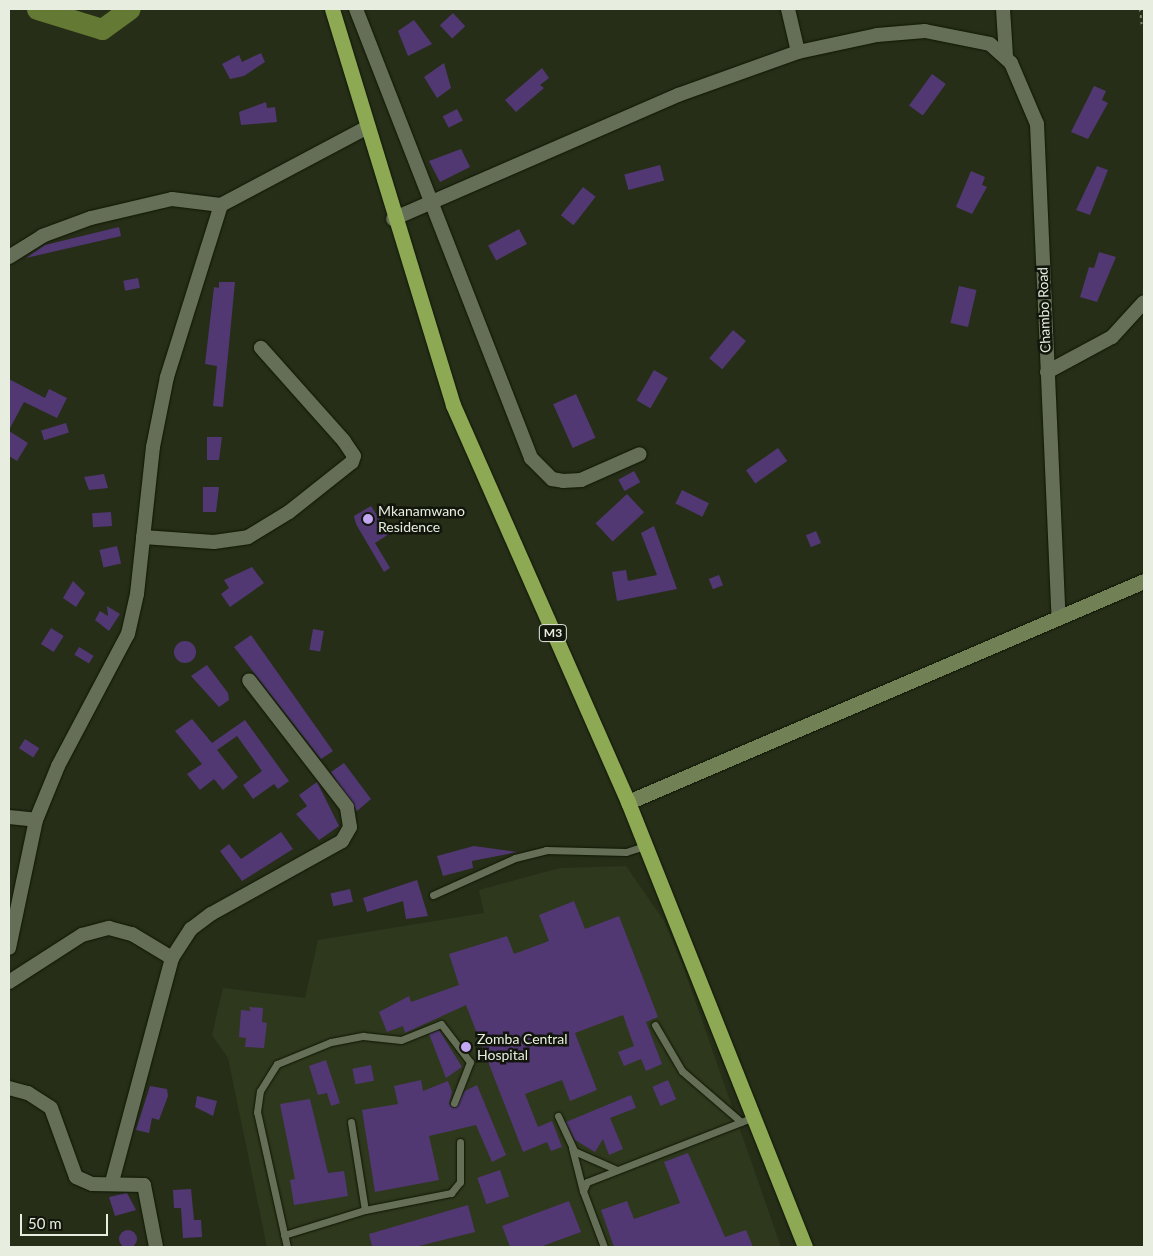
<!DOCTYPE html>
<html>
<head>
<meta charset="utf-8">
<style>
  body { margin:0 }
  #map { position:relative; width:1153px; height:1256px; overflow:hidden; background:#262e18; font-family:Lato,sans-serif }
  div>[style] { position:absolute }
  .built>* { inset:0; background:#2e381c }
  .river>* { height:21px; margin:-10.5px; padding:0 10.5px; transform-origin:10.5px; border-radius:10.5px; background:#637934 }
  .building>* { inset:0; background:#513873; transform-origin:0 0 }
  .round { border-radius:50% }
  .path>* { height:2px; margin-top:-1px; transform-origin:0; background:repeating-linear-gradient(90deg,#7d8472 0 2.5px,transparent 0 6.5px) }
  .roads { filter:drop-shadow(0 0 1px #0f1603) drop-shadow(0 0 1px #0f1603) }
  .lane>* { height:7px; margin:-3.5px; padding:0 3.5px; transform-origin:3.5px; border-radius:3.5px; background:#656e56 }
  .street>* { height:14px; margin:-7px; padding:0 7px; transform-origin:7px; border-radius:7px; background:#656e56 }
  .secondary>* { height:15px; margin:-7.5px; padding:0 7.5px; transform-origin:7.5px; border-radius:7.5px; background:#718055 }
  .highway>* { height:15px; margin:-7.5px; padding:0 7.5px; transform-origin:7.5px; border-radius:7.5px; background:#8da954 }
  .dots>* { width:14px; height:14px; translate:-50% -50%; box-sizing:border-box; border:2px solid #11150b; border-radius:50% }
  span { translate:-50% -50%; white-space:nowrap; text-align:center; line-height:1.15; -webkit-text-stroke:5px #11150b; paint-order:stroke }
  .shield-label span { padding:1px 4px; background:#11150b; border:1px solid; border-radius:4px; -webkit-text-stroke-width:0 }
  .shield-label { font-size:12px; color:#e7eddf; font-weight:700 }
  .street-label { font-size:14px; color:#e7eddf }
  .poi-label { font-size:14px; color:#e7eddf }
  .left { translate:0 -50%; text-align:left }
  .frame { position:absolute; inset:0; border:10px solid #e7eddf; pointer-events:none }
  .scale { position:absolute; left:20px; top:1214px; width:88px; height:22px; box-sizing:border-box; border:2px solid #e7eddf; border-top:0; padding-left:6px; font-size:15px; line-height:18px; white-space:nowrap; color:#e7eddf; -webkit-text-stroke:4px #11150b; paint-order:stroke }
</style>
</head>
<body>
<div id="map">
  <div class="built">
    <i style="clip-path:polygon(626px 866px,664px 921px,683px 966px,781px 1247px,267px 1247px,228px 1058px,212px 1035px,223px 988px,305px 998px,318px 940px,484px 913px,479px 890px,560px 868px)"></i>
  </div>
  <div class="river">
    <i style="left:37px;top:9px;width:68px;rotate:17.1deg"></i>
    <i style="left:102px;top:29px;width:34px;rotate:-36deg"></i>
  </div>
  <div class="building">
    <i style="left:453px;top:13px;width:18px;height:18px;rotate:47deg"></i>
    <i style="clip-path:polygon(414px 20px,432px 44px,408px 56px,398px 31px)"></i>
    <i style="clip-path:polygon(261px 53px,265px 62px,244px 76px,230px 79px,222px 64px,239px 55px,242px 62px)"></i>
    <i style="clip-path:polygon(444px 63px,451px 88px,437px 98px,424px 77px)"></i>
    <i style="clip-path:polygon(542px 68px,549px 78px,540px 85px,544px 88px,516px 112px,505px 100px)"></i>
    <i style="left:932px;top:74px;width:17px;height:39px;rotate:36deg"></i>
    <i style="clip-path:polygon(1094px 86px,1106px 91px,1102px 100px,1108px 103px,1088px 139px,1071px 132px)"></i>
    <i style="clip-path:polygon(266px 102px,267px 108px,275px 107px,277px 122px,241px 125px,239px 112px)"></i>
    <i style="left:457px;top:109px;width:13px;height:16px;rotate:63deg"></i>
    <i style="clip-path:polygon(461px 149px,470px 167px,440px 182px,429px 161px)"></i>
    <i style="left:660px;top:165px;width:16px;height:37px;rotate:75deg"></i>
    <i style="clip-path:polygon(1097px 166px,1108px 170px,1090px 215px,1076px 210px)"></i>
    <i style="clip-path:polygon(971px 171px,985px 177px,982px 185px,987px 187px,972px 214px,956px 207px)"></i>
    <i style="left:583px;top:187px;width:16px;height:36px;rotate:38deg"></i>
    <i style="clip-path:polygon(119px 227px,121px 236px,26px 258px,45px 245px)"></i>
    <i style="left:519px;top:229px;width:17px;height:35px;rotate:62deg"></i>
    <i style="clip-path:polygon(1099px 252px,1116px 257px,1097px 302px,1080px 297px,1089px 267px,1094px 268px)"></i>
    <i style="left:138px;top:278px;width:10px;height:15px;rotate:79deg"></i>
    <i style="clip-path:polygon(219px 282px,235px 282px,223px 407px,213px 406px,217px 366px,205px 364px,214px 287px,219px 288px)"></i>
    <i style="left:959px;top:286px;width:18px;height:38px;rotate:13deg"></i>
    <i style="left:733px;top:330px;width:17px;height:37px;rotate:40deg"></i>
    <i style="left:654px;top:370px;width:16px;height:35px;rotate:30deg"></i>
    <i style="clip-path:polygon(9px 379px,45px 398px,49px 389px,67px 398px,57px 418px,24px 402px,9px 430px)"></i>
    <i style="left:576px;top:394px;width:48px;height:25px;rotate:66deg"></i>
    <i style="left:66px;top:423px;width:10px;height:26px;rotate:73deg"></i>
    <i style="clip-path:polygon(9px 431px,28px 443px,17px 461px,9px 456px)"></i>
    <i style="clip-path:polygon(207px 437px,222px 437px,219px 460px,207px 460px)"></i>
    <i style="left:778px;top:448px;width:16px;height:39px;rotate:55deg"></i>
    <i style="left:634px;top:471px;width:13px;height:18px;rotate:61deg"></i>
    <i style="clip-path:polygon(104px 474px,108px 488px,89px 490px,84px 477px)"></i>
    <i style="clip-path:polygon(203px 487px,219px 487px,216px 512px,203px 512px)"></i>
    <i style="left:682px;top:490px;width:30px;height:15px;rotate:26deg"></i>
    <i style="left:627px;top:494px;width:25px;height:43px;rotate:47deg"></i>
    <i style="clip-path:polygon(371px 506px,389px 534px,375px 543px,390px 568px,384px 572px,356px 524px,354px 516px)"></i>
    <i style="left:111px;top:512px;width:14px;height:19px;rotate:86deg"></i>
    <i style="clip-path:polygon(654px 526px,677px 589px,617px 601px,612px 572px,626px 570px,628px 581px,657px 575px,641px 533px)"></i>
    <i style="left:816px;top:531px;width:13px;height:11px;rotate:67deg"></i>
    <i style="left:117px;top:546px;width:18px;height:18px;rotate:77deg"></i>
    <i style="clip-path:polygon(252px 567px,264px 583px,230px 607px,221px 594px,229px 588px,224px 580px)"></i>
    <i style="left:719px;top:575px;width:11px;height:11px;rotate:68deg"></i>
    <i style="clip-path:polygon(73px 581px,85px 593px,76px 607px,63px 598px)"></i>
    <i style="clip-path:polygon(107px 606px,120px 614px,109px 631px,95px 620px,100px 611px,108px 616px)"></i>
    <i style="left:51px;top:628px;width:15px;height:19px;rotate:32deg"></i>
    <i style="left:313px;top:629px;width:11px;height:21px;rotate:10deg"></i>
    <i style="clip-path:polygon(251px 635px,333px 751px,321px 759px,234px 647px)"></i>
    <i class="round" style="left:174px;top:641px;width:22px;height:22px"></i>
    <i style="left:79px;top:647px;width:17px;height:9px;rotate:31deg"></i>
    <i style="clip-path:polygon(207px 665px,228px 693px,229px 700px,219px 707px,191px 676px)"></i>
    <i style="clip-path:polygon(192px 719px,212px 743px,245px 720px,289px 781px,278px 789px,274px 784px,253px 799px,243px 785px,262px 771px,237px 736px,217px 750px,238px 777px,223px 790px,214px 779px,200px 790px,187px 774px,202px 764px,175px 731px)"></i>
    <i style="left:25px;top:739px;width:17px;height:11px;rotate:33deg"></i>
    <i style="clip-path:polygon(344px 763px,371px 799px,357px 811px,331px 772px)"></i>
    <i style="clip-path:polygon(317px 782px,339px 826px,319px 840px,296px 814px,307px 806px,299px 795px)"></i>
    <i style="clip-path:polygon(281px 832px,293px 849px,242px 881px,220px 851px,229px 844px,241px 859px)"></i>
    <i style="clip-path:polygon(474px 846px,517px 852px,472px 861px,473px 868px,443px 876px,437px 856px)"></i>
    <i style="clip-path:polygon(417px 880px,428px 916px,406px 919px,403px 901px,367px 912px,363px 898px)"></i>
    <i style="left:350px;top:889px;width:13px;height:20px;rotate:77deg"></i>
    <i style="clip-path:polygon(574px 901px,585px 929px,619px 916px,658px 1017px,646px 1022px,662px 1064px,646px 1071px,641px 1059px,624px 1066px,618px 1052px,634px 1046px,623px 1015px,575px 1033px,597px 1090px,570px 1101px,562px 1080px,525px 1094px,538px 1127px,552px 1121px,562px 1147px,551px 1151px,547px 1142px,523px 1152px,466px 1005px,405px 1033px,403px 1026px,387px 1032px,379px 1012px,409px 996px,411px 1002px,459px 985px,449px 954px,507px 936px,514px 954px,549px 941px,539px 915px)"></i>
    <i style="clip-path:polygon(249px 1007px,263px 1008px,262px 1022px,267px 1023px,264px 1048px,245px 1047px,246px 1038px,239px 1037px,241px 1010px,251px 1011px)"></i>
    <i style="clip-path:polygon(439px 1030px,462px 1067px,446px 1078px,429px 1034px)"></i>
    <i style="clip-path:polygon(326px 1060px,340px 1103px,331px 1106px,327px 1093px,318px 1095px,309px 1066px)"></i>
    <i style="left:371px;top:1065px;width:16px;height:19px;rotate:79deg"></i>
    <i style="clip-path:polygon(421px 1080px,423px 1091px,448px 1081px,452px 1092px,449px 1104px,454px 1108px,465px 1091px,477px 1085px,506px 1155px,492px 1162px,476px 1125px,429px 1136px,439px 1180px,375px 1192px,362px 1110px,398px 1104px,394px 1086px)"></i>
    <i style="left:668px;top:1080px;width:21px;height:17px;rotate:67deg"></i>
    <i style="clip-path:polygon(150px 1086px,167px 1089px,168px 1096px,159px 1120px,152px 1118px,149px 1133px,136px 1130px)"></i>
    <i style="clip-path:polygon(631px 1095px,636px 1108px,610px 1118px,623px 1149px,609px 1155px,603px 1139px,595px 1152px,575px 1140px,566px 1122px)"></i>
    <i style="clip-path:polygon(197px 1096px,217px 1101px,213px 1116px,195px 1107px)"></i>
    <i style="clip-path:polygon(310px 1099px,328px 1173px,344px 1171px,348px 1196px,294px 1205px,290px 1180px,295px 1179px,280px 1104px)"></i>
    <i style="clip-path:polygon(688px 1153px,725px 1237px,746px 1230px,753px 1247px,614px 1247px,601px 1210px,627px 1201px,634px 1219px,680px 1203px,664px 1162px)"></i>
    <i style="left:500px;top:1170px;width:28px;height:24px;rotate:71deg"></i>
    <i style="clip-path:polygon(191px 1189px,194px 1220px,201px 1220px,202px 1237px,183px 1238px,181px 1208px,174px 1208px,173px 1190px)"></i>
    <i style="clip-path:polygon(127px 1193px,136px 1210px,115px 1216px,109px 1197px)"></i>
    <i style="clip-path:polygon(569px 1201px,581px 1232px,540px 1247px,510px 1247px,502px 1226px)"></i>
    <i style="clip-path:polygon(468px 1205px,475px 1232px,415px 1247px,372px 1247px,369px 1234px)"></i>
    <i class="round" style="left:119px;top:1230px;width:18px;height:18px"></i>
  </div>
  <div class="path">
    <i style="left:1140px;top:9px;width:19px;rotate:84deg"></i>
  </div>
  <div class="roads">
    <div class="lane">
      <i style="left:433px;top:895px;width:90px;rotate:-24.3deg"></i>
      <i style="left:515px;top:858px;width:32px;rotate:-14deg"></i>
      <i style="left:546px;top:850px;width:80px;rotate:1.4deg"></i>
      <i style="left:626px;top:852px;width:20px;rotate:-18deg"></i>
      <i style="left:655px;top:1025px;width:53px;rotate:59.6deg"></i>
      <i style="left:682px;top:1071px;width:78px;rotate:40.8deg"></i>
      <i style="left:558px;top:1116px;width:38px;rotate:65deg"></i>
      <i style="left:574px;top:1151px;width:45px;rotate:23.7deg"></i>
      <i style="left:351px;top:1122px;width:89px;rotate:81deg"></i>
      <i style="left:572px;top:1148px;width:44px;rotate:75.7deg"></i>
      <i style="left:284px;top:1235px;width:85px;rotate:-17.2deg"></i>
      <i style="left:365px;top:1210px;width:88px;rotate:-11.2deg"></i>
      <i style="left:451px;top:1193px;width:14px;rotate:-51deg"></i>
      <i style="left:460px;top:1182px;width:40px;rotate:-90deg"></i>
      <i style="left:287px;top:1247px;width:138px;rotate:-102.5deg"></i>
      <i style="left:257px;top:1112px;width:21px;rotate:-82deg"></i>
      <i style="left:260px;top:1091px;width:32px;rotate:-58deg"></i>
      <i style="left:277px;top:1064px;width:58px;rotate:-22.2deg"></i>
      <i style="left:331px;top:1042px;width:33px;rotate:-11deg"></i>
      <i style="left:363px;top:1036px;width:38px;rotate:6deg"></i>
      <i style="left:401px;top:1040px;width:43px;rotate:-21.8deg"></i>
      <i style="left:441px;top:1024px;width:48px;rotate:52.7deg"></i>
      <i style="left:470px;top:1062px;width:44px;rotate:111.3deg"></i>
      <i style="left:604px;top:1247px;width:60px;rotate:-110.6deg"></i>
      <i style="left:583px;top:1191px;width:10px;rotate:-66deg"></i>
      <i style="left:587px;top:1182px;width:179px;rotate:-21.3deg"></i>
    </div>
    <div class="street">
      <i style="left:356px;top:9px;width:482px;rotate:68.7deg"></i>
      <i style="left:531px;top:458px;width:30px;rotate:45deg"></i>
      <i style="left:552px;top:479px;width:11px;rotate:10deg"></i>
      <i style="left:563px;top:481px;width:18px;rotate:-3deg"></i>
      <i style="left:581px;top:480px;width:64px;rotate:-23.8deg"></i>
      <i style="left:788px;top:9px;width:44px;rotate:76.9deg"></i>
      <i style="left:1003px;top:9px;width:46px;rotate:86.3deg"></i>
      <i style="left:393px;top:219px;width:311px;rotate:-23.5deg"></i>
      <i style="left:678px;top:95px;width:127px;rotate:-19.7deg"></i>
      <i style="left:798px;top:52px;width:81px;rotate:-12.1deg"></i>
      <i style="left:877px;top:35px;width:48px;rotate:-4.8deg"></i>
      <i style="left:925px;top:31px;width:66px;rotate:11.3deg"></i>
      <i style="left:990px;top:44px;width:28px;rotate:42deg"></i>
      <i style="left:1011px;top:63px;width:66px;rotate:66.9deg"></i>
      <i style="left:1037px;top:124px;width:494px;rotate:87.5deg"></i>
      <i style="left:9px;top:257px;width:39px;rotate:-32deg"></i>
      <i style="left:42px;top:236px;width:52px;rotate:-20.2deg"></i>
      <i style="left:91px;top:218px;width:83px;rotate:-13.2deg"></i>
      <i style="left:172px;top:199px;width:49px;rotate:7deg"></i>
      <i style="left:1047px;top:372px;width:74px;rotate:-28.3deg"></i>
      <i style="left:1112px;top:337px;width:47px;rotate:-47.6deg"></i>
      <i style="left:143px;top:537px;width:71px;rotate:4deg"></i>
      <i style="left:214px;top:542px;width:34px;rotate:-8deg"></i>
      <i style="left:248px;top:537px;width:48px;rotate:-31.4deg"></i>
      <i style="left:289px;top:512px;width:80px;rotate:-38.4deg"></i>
      <i style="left:352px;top:462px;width:6px;rotate:-72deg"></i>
      <i style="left:354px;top:456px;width:18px;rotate:-124deg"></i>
      <i style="left:344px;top:441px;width:125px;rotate:-131.7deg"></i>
      <i style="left:9px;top:817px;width:27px;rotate:6deg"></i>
      <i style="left:9px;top:948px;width:131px;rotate:-78.1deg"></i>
      <i style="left:36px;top:820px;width:58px;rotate:-67.8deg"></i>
      <i style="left:58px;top:766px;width:149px;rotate:-62.1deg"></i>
      <i style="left:128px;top:634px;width:41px;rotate:-77.3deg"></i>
      <i style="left:137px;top:594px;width:148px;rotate:-83.8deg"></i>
      <i style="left:153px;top:447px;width:71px;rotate:-78.7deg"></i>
      <i style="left:167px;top:377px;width:180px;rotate:-72.6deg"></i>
      <i style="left:221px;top:205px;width:164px;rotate:-28deg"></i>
      <i style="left:9px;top:982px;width:87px;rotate:-32.8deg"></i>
      <i style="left:82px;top:935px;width:28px;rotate:-15deg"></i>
      <i style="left:109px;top:928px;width:24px;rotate:15deg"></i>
      <i style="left:132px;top:934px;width:47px;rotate:31deg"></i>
      <i style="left:172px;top:958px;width:35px;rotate:-57deg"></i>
      <i style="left:191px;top:929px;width:25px;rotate:-37deg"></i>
      <i style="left:211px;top:914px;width:150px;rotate:-29.1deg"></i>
      <i style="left:342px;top:841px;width:16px;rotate:-60deg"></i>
      <i style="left:350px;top:827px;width:20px;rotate:-99deg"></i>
      <i style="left:347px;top:807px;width:160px;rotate:-127.7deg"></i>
      <i style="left:9px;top:1088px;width:20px;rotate:15deg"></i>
      <i style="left:28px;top:1093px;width:27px;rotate:33deg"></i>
      <i style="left:51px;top:1108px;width:73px;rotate:70.1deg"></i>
      <i style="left:76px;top:1177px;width:17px;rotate:24deg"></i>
      <i style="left:92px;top:1184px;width:52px;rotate:1.1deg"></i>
      <i style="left:144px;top:1185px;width:63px;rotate:79deg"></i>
      <i style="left:112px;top:1182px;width:232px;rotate:-75deg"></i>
    </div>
    <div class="secondary">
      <i style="left:628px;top:802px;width:561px;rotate:-23.19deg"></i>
    </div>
    <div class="highway">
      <i style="left:332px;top:9px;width:414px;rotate:73deg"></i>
      <i style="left:453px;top:405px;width:434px;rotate:66.2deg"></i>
      <i style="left:628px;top:802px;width:479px;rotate:68.3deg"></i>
    </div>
  </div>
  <div class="dots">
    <i style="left:368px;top:519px;background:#c4a7f2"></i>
    <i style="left:466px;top:1047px;background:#c4a7f2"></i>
  </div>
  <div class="shield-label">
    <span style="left:553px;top:633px">M3</span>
  </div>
  <div class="street-label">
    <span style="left:1044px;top:310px;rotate:-92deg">Chambo Road</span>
  </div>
  <div class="poi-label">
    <span class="left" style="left:378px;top:519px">Mkanamwano<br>Residence</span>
    <span class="left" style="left:477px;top:1047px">Zomba Central<br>Hospital</span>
  </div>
  <div class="frame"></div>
  <div class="scale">50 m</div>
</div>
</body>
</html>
